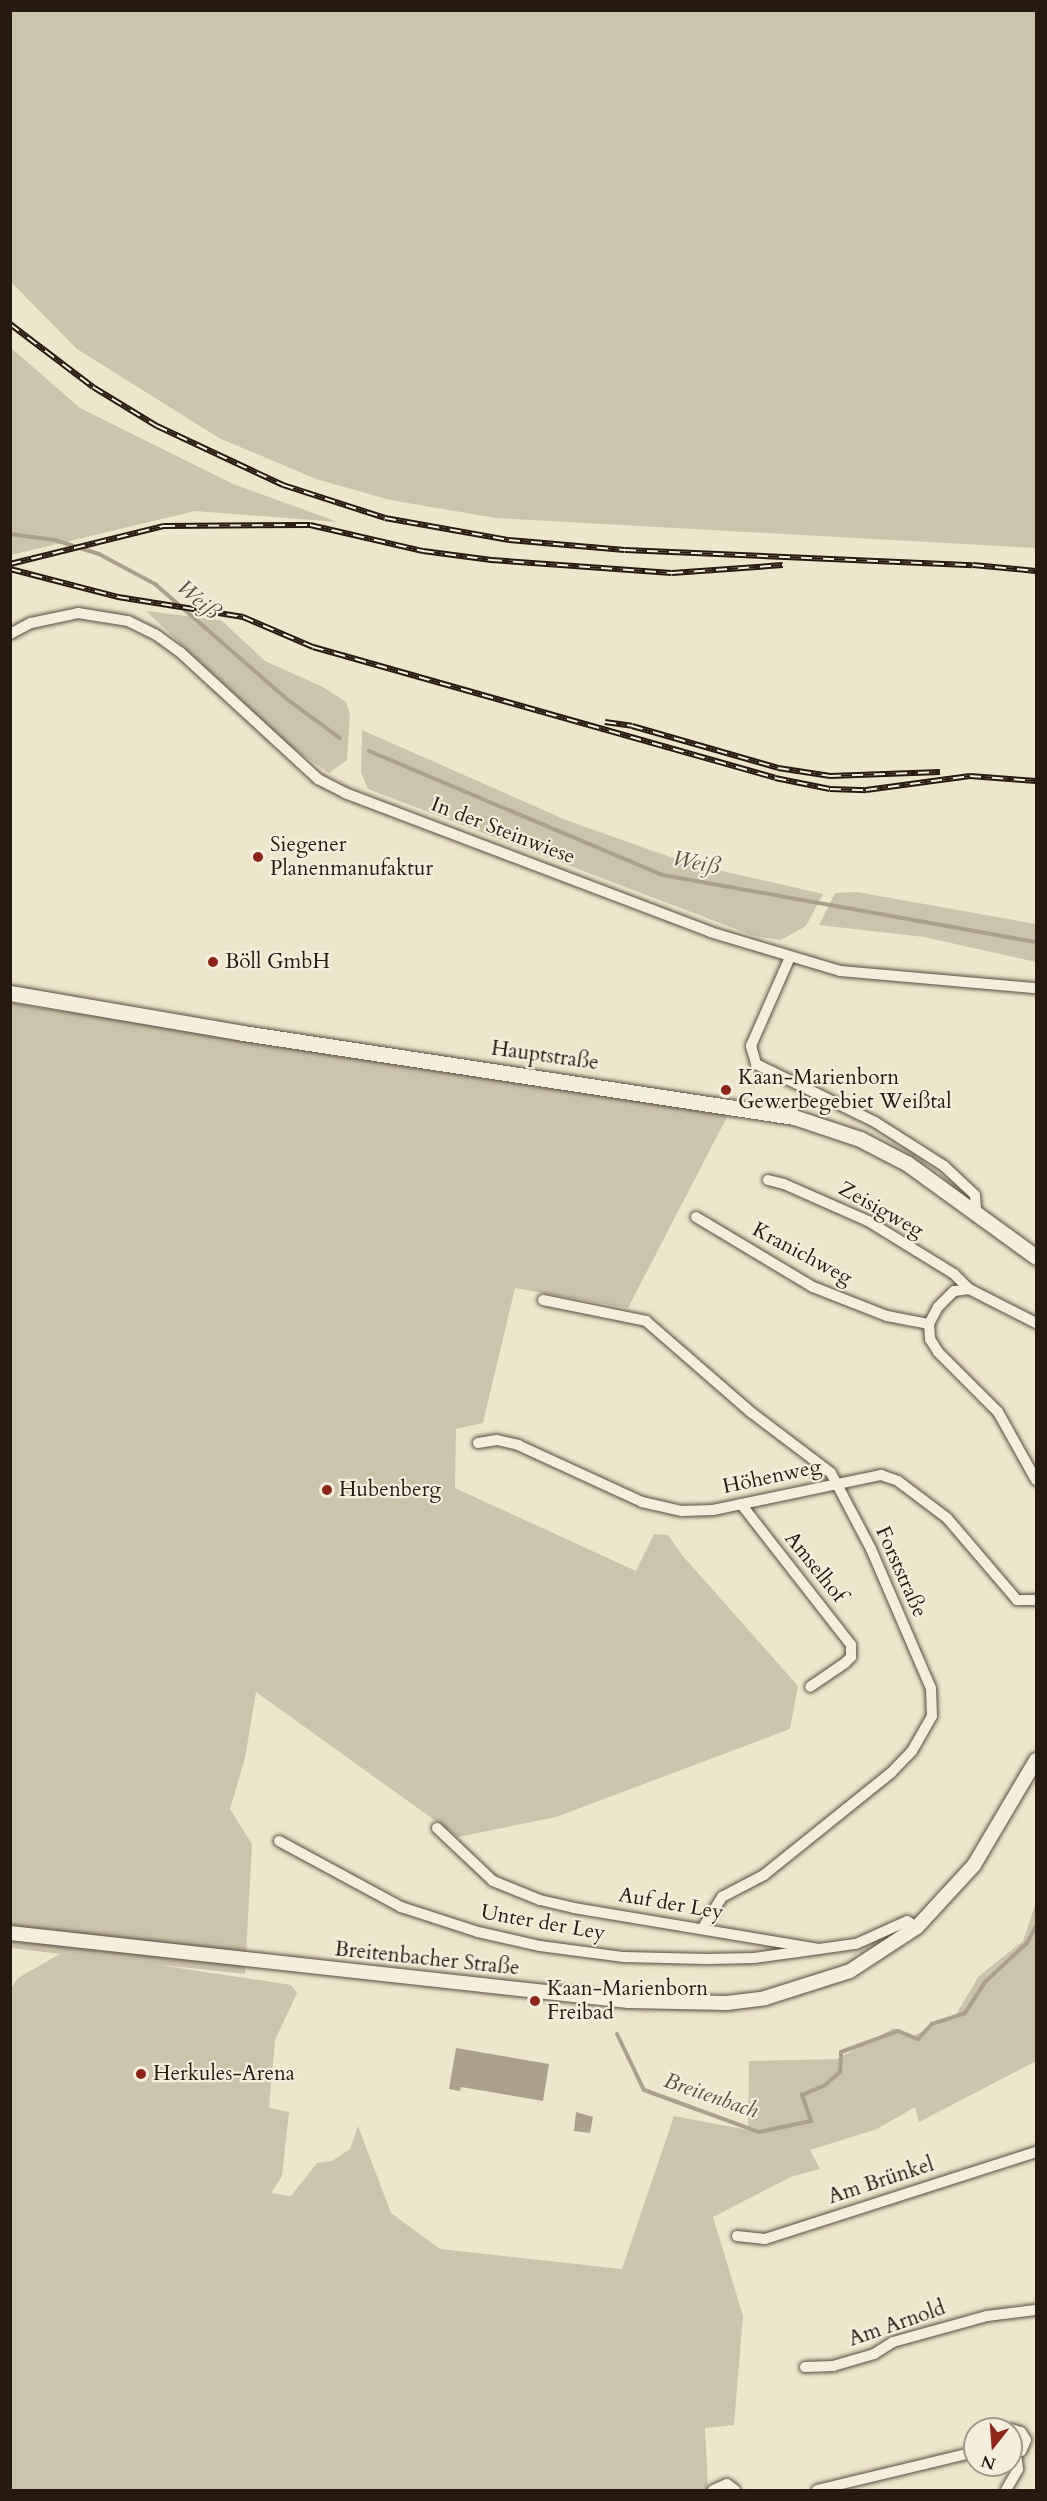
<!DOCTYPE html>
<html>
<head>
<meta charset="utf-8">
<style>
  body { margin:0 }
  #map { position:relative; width:1047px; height:2501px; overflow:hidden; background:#eee6cb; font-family:Cardo,serif }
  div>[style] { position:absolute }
  .green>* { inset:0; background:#ccc3ab }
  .water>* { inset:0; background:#aaa08b }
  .stream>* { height:4px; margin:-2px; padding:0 2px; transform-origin:2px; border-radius:2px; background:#aaa08b }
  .roads { filter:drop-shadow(0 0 2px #584c3e) drop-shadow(0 0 2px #584c3e) }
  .minor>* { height:10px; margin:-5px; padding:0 5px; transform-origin:5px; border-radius:5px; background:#f4efdd }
  .tertiary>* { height:14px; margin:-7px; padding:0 7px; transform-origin:7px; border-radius:7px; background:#f4efdd }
  .secondary>* { height:15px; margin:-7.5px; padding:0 7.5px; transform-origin:7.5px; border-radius:7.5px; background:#f4efdd }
  .rail>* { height:6px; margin-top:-3px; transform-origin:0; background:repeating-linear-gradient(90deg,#f4efdd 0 11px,#26190f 0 22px); box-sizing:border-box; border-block:2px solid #26190f }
  .dots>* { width:16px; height:16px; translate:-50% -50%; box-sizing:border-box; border:3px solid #f4efdd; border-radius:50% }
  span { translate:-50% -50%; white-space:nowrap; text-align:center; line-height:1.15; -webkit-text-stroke:4.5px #f4efdd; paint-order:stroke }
  .street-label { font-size:21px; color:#26190f }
  .poi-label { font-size:21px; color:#26190f }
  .left { translate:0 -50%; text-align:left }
  .water-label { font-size:22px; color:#5b4f41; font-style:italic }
  .frame { position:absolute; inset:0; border:12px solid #26190f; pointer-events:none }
  .north { position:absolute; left:963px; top:2417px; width:60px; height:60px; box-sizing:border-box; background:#f4efdd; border:2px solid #a2998b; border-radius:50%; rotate:197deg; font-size:16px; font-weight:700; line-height:24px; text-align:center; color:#26190f }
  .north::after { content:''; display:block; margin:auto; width:21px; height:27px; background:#8f2418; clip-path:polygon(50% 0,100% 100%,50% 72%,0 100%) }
</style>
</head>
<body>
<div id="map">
  <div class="green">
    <i style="clip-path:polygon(10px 11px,1036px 11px,1036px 548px,496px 518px,390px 500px,316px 479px,219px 438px,77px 349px,11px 282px)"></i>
    <i style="clip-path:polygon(10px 347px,80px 408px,233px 484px,338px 522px,195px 511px,11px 555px)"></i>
    <i style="clip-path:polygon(146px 611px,221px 620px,265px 661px,323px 687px,346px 702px,350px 714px,347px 760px,329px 773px,286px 743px)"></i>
    <i style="clip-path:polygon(362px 730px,566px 820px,687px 863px,823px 894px,806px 926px,781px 940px,754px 936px,368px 789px,361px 772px)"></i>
    <i style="clip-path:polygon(857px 892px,1036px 924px,1036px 962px,924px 937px,819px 925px,835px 893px)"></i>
    <i style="clip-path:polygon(10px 1003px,728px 1115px,628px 1308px,515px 1288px,483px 1423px,456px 1429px,455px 1488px,636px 1571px,654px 1534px,668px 1535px,682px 1555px,798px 1686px,790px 1729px,556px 1817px,458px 1837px,256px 1692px,245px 1758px,230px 1809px,252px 1844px,245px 1974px,153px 1964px,291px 1985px,297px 1993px,275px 2040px,269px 2108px,289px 2112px,282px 2176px,271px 2193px,291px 2196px,317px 2163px,332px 2161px,350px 2149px,358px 2126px,391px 2213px,440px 2249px,622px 2269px,674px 2116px,748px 2130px,749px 2061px,837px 2059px,894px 2028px,911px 2037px,955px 2016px,979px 1976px,1023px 1941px,1036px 1902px,1036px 2061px,919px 2122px,915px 2107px,877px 2129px,810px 2150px,820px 2169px,791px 2177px,713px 2217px,743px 2316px,734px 2425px,705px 2428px,708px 2490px,11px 2490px,11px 1988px,18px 1978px,60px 1954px,11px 1948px)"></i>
  </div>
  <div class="water">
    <i style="clip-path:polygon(456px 2048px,549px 2064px,543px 2101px,461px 2087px,460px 2091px,449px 2089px)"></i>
    <i style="clip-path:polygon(576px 2112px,593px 2117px,590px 2133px,574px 2131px)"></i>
  </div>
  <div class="stream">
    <i style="left:10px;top:534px;width:45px;rotate:7.6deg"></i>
    <i style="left:55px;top:540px;width:46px;rotate:17.7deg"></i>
    <i style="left:99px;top:554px;width:64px;rotate:28.2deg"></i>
    <i style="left:155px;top:584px;width:176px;rotate:41.1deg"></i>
    <i style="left:288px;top:700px;width:64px;rotate:36.2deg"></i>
    <i style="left:369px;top:751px;width:319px;rotate:22.9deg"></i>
    <i style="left:663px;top:875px;width:379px;rotate:10.2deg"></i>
    <i style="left:617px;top:2034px;width:62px;rotate:64.3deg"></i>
    <i style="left:644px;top:2090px;width:122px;rotate:20.1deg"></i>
    <i style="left:759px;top:2132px;width:53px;rotate:-11.9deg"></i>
    <i style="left:811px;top:2121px;width:28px;rotate:-109deg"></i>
    <i style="left:802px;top:2095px;width:25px;rotate:-23deg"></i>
    <i style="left:825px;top:2085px;width:20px;rotate:-41deg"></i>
    <i style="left:840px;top:2072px;width:20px;rotate:-87deg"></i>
    <i style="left:841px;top:2052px;width:61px;rotate:-20.2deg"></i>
    <i style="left:898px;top:2031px;width:22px;rotate:22deg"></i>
    <i style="left:918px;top:2039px;width:21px;rotate:-47deg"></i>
    <i style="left:932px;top:2024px;width:35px;rotate:-18deg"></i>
    <i style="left:965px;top:2013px;width:38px;rotate:-57deg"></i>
    <i style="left:986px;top:1981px;width:56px;rotate:-42.8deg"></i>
    <i style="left:1027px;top:1943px;width:19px;rotate:-62deg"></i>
  </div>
  <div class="roads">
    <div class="minor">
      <i style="left:10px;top:634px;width:24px;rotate:-28deg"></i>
      <i style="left:31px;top:623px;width:48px;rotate:-12deg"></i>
      <i style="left:78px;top:613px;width:51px;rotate:9.1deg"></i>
      <i style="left:128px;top:621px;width:30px;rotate:26deg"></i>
      <i style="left:155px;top:634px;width:31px;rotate:36deg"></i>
      <i style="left:180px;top:652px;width:188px;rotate:42.6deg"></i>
      <i style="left:318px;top:779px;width:30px;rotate:27deg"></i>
      <i style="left:345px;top:793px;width:391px;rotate:20.8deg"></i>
      <i style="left:710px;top:932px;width:136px;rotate:16.7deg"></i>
      <i style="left:840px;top:971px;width:197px;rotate:5deg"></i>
      <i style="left:790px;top:957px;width:97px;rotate:113.7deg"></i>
      <i style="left:751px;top:1046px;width:19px;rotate:74deg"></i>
      <i style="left:756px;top:1064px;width:132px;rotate:26deg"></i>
      <i style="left:875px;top:1122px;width:82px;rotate:32.5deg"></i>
      <i style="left:944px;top:1166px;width:42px;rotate:43.1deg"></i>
      <i style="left:975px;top:1195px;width:16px;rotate:86deg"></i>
      <i style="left:768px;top:1180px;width:16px;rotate:14deg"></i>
      <i style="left:784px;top:1184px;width:92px;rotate:23.8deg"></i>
      <i style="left:868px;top:1221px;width:101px;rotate:31.6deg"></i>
      <i style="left:954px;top:1274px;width:21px;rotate:45deg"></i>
      <i style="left:696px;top:1217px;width:136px;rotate:30.9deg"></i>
      <i style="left:813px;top:1287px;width:79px;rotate:21.4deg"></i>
      <i style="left:887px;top:1316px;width:43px;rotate:10.8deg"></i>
      <i style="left:543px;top:1300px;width:105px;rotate:11.5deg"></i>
      <i style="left:646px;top:1321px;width:140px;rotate:41deg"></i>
      <i style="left:752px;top:1413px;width:99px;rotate:37.2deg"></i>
      <i style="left:831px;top:1473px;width:86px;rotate:62.2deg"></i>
      <i style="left:871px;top:1549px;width:151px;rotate:66.7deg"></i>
      <i style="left:931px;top:1688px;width:28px;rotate:88deg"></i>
      <i style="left:932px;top:1716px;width:40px;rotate:119.7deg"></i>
      <i style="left:912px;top:1751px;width:29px;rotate:134deg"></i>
      <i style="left:892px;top:1772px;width:164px;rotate:141.2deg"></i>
      <i style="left:764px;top:1875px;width:47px;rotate:152.4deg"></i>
      <i style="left:722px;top:1897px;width:36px;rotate:122deg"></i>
      <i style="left:1036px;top:1323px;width:75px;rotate:-153.1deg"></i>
      <i style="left:969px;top:1289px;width:15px;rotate:172deg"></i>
      <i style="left:954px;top:1291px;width:23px;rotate:135deg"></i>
      <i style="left:938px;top:1307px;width:19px;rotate:118deg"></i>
      <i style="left:929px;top:1324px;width:15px;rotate:86deg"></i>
      <i style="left:930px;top:1339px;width:15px;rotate:58deg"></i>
      <i style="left:938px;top:1352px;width:85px;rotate:45deg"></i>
      <i style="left:998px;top:1412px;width:78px;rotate:60.8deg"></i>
      <i style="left:478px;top:1443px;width:19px;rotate:-9deg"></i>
      <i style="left:497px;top:1440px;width:22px;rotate:13deg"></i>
      <i style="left:518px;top:1445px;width:136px;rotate:24.7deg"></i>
      <i style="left:642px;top:1502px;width:41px;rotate:12.7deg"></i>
      <i style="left:682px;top:1511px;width:31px;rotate:-2deg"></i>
      <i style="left:713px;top:1510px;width:172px;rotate:-11.8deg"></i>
      <i style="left:881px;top:1475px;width:18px;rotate:19deg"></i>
      <i style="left:898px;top:1481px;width:61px;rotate:37.1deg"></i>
      <i style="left:947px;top:1518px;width:108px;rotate:49.5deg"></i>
      <i style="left:1017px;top:1600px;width:19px"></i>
      <i style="left:741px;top:1504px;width:179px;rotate:52deg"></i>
      <i style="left:851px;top:1645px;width:12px;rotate:90deg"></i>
      <i style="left:851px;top:1657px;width:8px;rotate:135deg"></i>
      <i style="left:845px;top:1663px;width:42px;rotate:145.6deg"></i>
      <i style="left:437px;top:1828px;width:77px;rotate:43.4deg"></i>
      <i style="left:493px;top:1881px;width:51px;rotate:22deg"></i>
      <i style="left:540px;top:1900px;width:35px;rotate:13deg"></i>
      <i style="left:574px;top:1908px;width:248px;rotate:9.5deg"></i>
      <i style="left:819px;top:1949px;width:37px;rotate:-8deg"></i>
      <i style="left:856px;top:1944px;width:56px;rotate:-24.3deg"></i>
      <i style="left:907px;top:1921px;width:12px;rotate:31deg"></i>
      <i style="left:279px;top:1841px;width:139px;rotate:28.4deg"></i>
      <i style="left:401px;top:1907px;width:81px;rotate:18deg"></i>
      <i style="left:478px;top:1932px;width:64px;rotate:12.7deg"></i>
      <i style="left:540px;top:1946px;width:85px;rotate:7.5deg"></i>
      <i style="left:624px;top:1957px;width:83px;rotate:1.4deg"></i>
      <i style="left:707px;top:1959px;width:47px;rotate:-1.2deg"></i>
      <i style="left:754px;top:1958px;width:66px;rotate:-7.9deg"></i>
      <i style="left:737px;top:2236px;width:28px;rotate:6deg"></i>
      <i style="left:765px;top:2239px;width:285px;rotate:-17.8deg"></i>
      <i style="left:805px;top:2367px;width:28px;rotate:-2deg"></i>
      <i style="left:833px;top:2366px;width:43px;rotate:-16.3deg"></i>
      <i style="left:874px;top:2354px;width:22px;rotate:-32deg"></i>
      <i style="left:893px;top:2342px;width:98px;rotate:-15.5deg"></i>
      <i style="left:987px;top:2316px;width:49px;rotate:-7deg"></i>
      <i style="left:1011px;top:2429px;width:10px;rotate:17deg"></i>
      <i style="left:1021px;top:2432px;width:9px;rotate:58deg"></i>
      <i style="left:1026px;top:2440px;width:12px;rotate:114deg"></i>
      <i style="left:1021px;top:2451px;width:10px;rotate:163deg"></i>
      <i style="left:713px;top:2490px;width:15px;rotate:-23deg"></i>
      <i style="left:727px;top:2484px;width:10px;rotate:37deg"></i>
      <i style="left:817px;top:2490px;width:163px;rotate:-13.5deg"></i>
      <i style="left:1006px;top:2490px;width:24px;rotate:-60deg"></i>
      <i style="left:1018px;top:2469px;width:15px;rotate:-98deg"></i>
    </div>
    <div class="tertiary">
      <i style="left:10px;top:1933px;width:622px;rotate:6.28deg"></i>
      <i style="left:628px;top:2001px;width:99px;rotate:1.2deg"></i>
      <i style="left:727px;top:2003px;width:38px;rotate:-7deg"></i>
      <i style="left:765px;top:1998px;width:89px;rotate:-17.6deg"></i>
      <i style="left:850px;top:1971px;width:80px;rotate:-33.3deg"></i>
      <i style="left:917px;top:1927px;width:84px;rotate:-47.4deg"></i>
      <i style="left:974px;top:1865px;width:122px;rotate:-59.4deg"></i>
    </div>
    <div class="secondary">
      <i style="left:10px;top:993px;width:236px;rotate:9.7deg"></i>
      <i style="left:243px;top:1033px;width:557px;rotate:8.67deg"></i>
      <i style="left:794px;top:1117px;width:70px;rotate:18.4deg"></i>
      <i style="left:860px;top:1139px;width:54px;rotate:27.5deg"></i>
      <i style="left:908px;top:1164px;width:158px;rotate:36deg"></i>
    </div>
  </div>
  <div class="rail">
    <i style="left:10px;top:324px;width:104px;rotate:37.2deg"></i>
    <i style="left:93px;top:387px;width:75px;rotate:31.4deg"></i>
    <i style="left:157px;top:426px;width:139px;rotate:25.1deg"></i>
    <i style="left:283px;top:485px;width:107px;rotate:17.9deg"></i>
    <i style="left:385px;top:518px;width:126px;rotate:10.1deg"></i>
    <i style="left:509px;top:540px;width:116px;rotate:4.9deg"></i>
    <i style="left:625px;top:550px;width:348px;rotate:2.5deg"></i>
    <i style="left:973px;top:565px;width:63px;rotate:5.4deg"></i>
    <i style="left:10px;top:564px;width:159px;rotate:-13.9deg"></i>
    <i style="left:164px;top:526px;width:146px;rotate:-0.4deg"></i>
    <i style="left:310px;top:525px;width:116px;rotate:13deg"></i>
    <i style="left:423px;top:551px;width:69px;rotate:7.5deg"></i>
    <i style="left:491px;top:560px;width:181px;rotate:4.1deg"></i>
    <i style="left:672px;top:573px;width:111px;rotate:-4.1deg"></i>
    <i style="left:10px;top:569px;width:112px;rotate:14.5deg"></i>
    <i style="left:118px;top:597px;width:127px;rotate:9.1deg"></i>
    <i style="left:243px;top:617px;width:76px;rotate:23.2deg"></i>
    <i style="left:313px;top:647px;width:480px;rotate:15.8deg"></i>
    <i style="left:775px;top:778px;width:56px;rotate:11.3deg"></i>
    <i style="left:830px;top:789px;width:36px;rotate:2deg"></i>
    <i style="left:866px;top:790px;width:105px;rotate:-7.7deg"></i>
    <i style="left:970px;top:776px;width:66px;rotate:4.3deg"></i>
    <i style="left:605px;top:722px;width:27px;rotate:8deg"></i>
    <i style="left:632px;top:726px;width:152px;rotate:16deg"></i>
    <i style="left:778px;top:768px;width:53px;rotate:8.7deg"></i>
    <i style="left:830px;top:776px;width:110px;rotate:-2.1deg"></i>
  </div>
  <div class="dots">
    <i style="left:258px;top:857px;background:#8f2418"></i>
    <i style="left:213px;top:962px;background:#8f2418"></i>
    <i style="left:726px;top:1090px;background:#8f2418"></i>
    <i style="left:327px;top:1490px;background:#8f2418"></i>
    <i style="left:535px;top:2001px;background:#8f2418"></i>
    <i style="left:141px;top:2074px;background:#8f2418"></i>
  </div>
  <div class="street-label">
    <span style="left:503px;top:831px;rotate:21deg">In der Steinwiese</span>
    <span style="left:545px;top:1056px;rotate:8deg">Hauptstraße</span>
    <span style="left:881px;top:1210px;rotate:29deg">Zeisigweg</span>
    <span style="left:802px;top:1254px;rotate:28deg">Kranichweg</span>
    <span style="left:772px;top:1477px;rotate:-12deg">Höhenweg</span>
    <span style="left:815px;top:1567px;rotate:51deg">Amselhof</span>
    <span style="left:901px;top:1572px;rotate:66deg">Forststraße</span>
    <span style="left:671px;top:1904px;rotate:10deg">Auf der Ley</span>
    <span style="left:543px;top:1923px;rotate:10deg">Unter der Ley</span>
    <span style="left:427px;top:1959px;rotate:6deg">Breitenbacher Straße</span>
    <span style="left:881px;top:2181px;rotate:-18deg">Am Brünkel</span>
    <span style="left:897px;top:2324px;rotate:-19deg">Am Arnold</span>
  </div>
  <div class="poi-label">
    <span class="left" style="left:270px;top:857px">Siegener<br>Planenmanufaktur</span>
    <span class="left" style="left:225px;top:962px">Böll GmbH</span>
    <span class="left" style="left:738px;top:1090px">Kaan-Marienborn<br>Gewerbegebiet Weißtal</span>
    <span class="left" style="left:339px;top:1490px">Hubenberg</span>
    <span class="left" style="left:547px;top:2001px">Kaan-Marienborn<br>Freibad</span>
    <span class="left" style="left:153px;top:2074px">Herkules-Arena</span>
  </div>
  <div class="water-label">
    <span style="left:198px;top:600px;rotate:41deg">Weiß</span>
    <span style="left:696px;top:863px;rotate:11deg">Weiß</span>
    <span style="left:711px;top:2096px;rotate:19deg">Breitenbach</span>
  </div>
  <div class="frame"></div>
  <div class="north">N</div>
</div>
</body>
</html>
